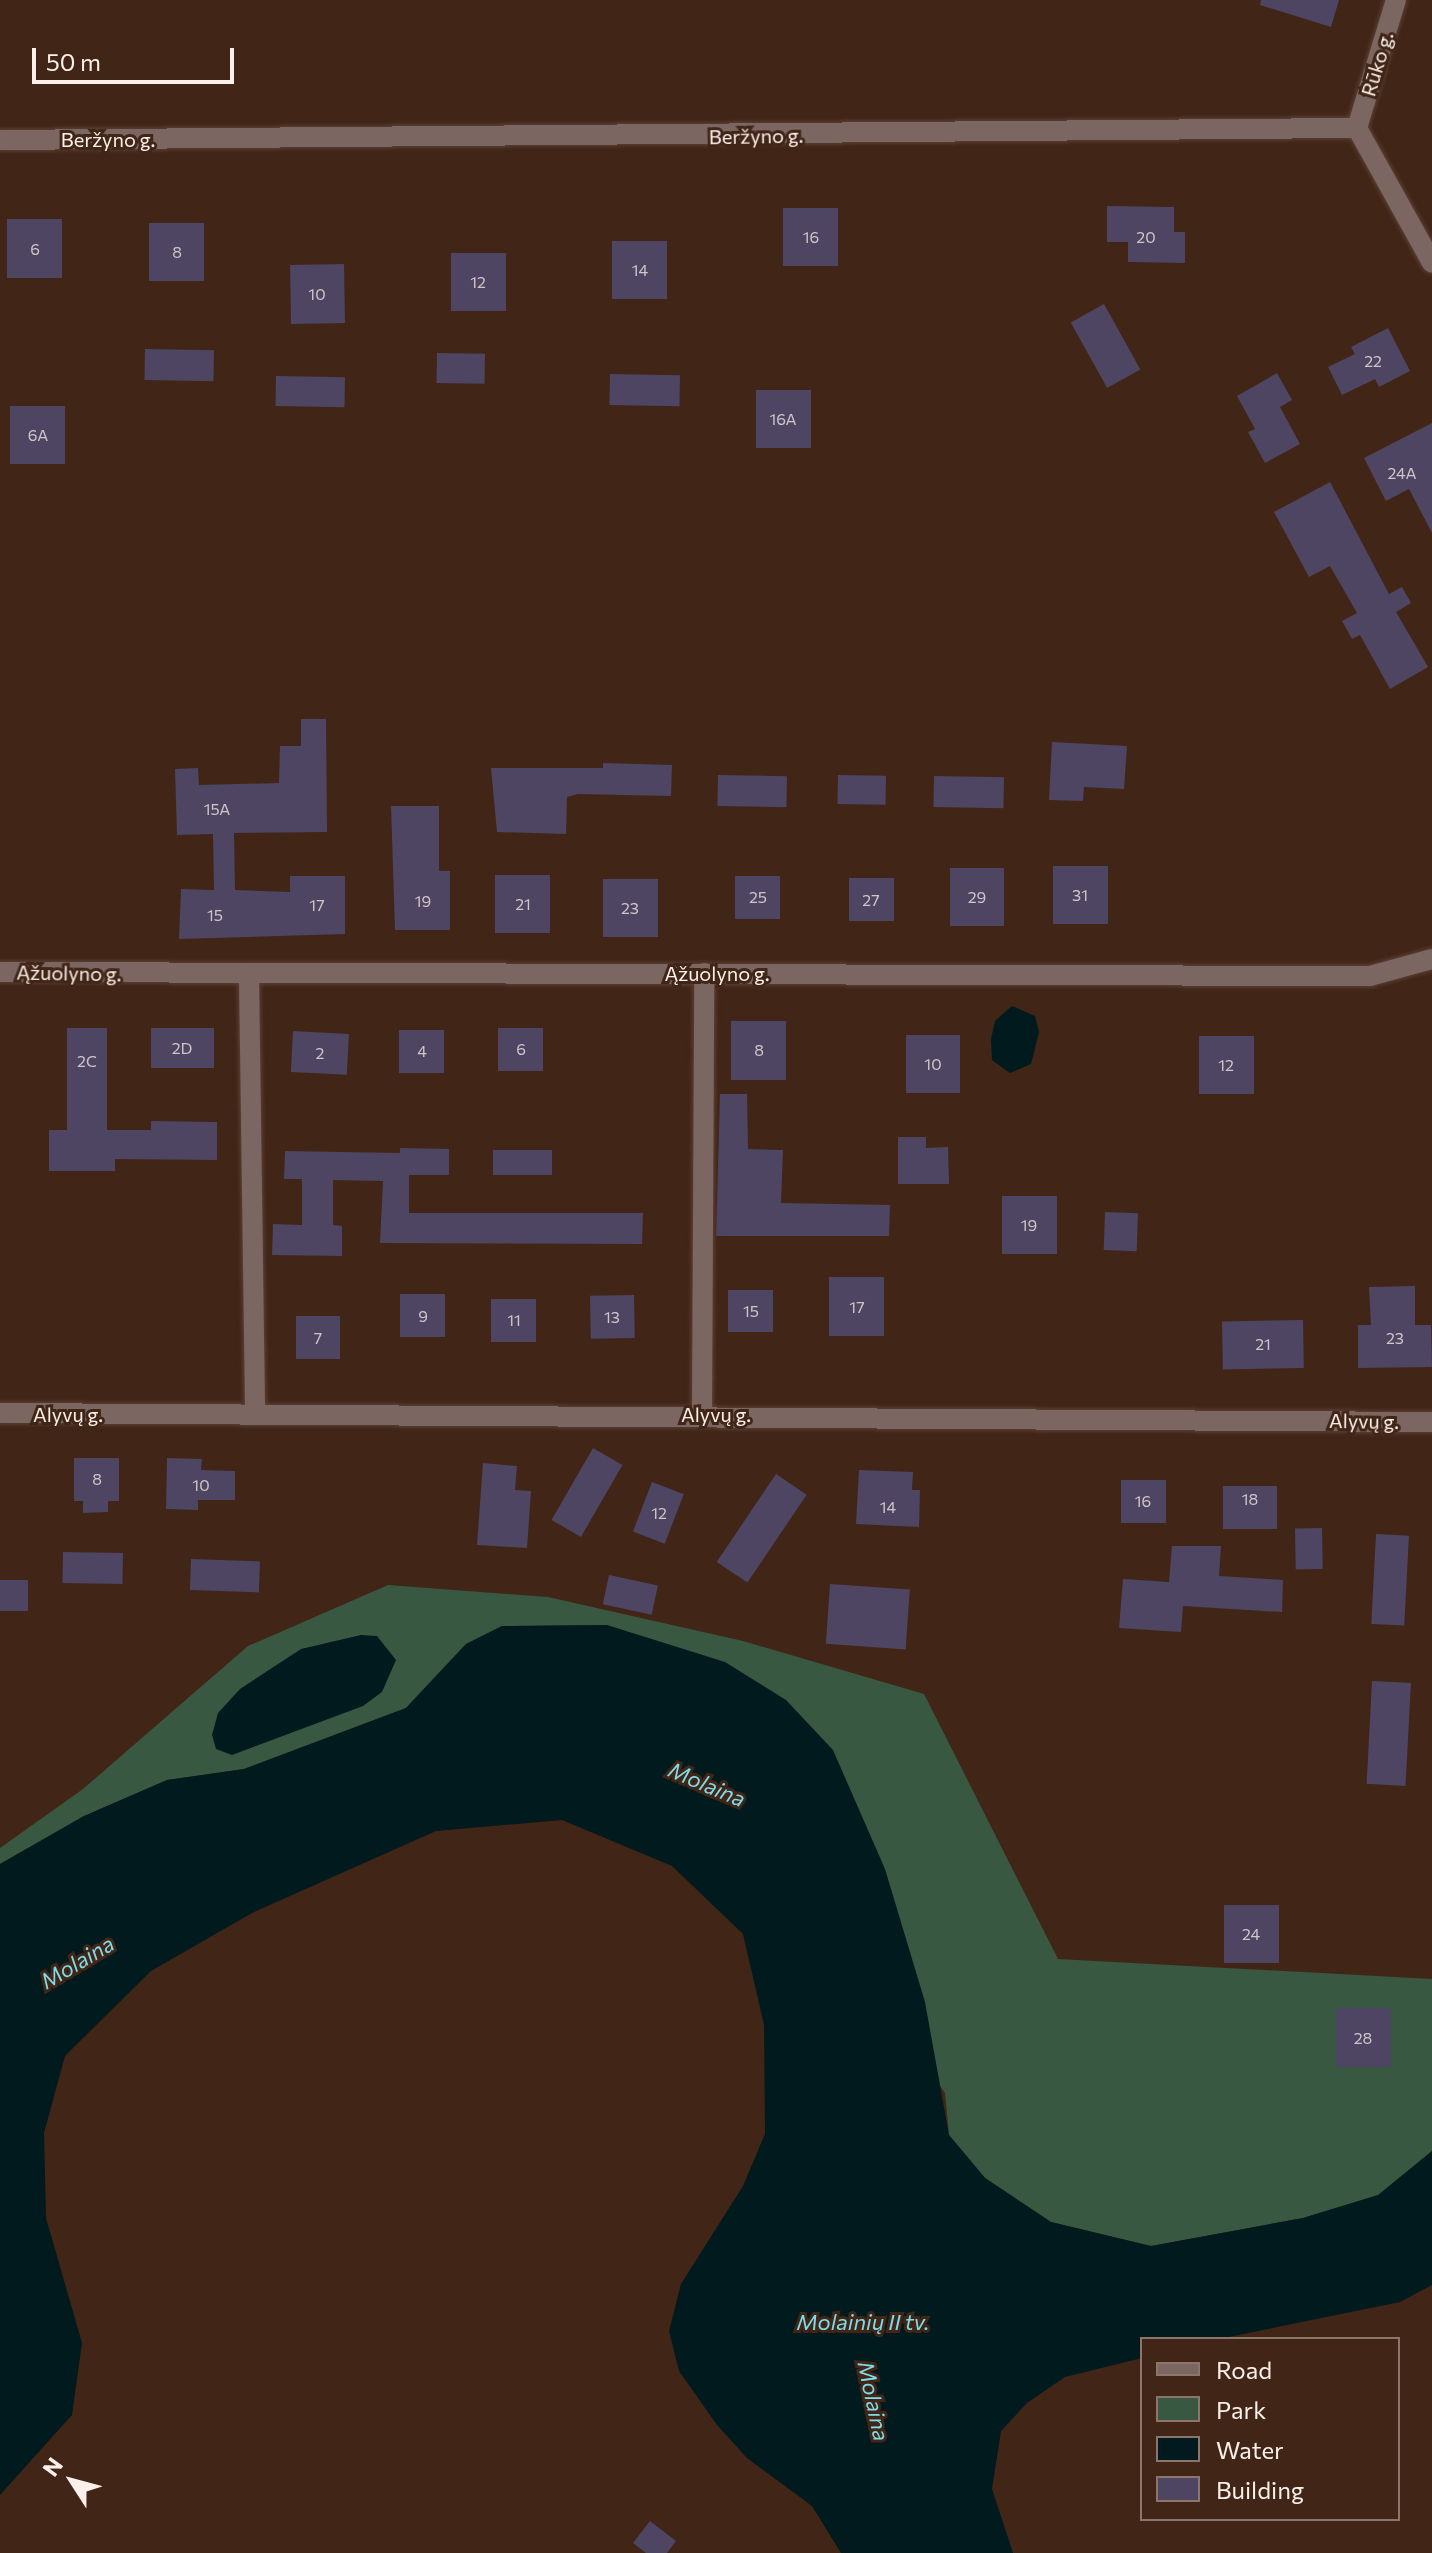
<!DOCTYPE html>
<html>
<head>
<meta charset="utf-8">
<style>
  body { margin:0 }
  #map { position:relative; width:1432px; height:2553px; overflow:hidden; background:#412517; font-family:Commissioner,sans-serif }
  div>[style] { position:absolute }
  .green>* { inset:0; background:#395842 }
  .water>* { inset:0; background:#001a1e }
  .building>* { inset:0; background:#4e4562; transform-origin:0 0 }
  .roads { filter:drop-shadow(0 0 2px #5b4135) drop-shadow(0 0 2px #5b4135) }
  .minor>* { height:20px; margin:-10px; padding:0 10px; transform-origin:10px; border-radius:10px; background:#7b6662 }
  span { translate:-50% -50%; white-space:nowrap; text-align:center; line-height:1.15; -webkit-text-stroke:6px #412517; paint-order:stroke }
  .number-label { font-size:16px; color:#d0c5c9 }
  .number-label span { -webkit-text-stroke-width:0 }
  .street-label { font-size:20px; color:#fcf0eb }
  .water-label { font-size:22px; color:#7edcea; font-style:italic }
  .legend { position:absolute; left:1140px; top:2337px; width:260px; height:184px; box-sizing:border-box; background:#412517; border:2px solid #8c766c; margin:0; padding:10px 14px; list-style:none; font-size:24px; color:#fcf0eb }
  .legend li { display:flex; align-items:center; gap:16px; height:40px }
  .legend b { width:40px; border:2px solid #8c766c }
  .north { position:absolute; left:32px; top:2441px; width:80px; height:80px; -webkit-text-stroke:6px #412517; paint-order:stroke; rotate:306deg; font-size:22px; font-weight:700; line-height:32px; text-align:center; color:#fcf0eb }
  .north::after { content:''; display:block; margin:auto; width:28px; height:36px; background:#fcf0eb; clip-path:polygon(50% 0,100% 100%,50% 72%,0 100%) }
  .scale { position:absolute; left:32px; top:48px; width:202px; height:36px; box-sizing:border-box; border:4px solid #fcf0eb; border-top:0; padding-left:10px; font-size:24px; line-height:28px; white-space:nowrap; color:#fcf0eb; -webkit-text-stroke:6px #412517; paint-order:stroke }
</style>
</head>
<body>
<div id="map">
  <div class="green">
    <i style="clip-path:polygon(388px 1585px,548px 1597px,743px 1641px,924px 1694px,1058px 1959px,1432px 1979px,1432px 2151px,1379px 2195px,1303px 2218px,1151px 2246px,1051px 2222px,985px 2178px,949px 2135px,945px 2093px,607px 1625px,502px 1626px,466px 1644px,406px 1708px,244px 1769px,167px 1780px,84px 1816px,0 1864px,0 1848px,83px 1789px,248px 1646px)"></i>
  </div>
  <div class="water">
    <i style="clip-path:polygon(1012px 1006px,1035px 1016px,1039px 1032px,1031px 1064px,1010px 1073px,992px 1060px,991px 1039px,995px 1021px)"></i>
    <i style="clip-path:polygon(607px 1625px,725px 1662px,786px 1700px,833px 1750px,885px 1869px,925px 2002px,949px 2135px,985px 2178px,1051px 2222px,1151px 2246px,1303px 2218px,1378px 2195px,1432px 2151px,1432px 2285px,1400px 2302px,1219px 2339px,1142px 2339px,1142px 2358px,1065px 2377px,1027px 2403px,1001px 2431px,992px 2489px,1013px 2553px,841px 2553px,812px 2506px,747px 2458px,717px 2425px,679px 2371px,669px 2331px,681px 2284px,743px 2186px,765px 2134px,764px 2025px,743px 1934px,672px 1866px,562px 1820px,436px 1831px,252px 1913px,151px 1971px,65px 2056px,44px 2133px,46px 2218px,82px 2343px,72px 2415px,0 2495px,0 1864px,84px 1816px,167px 1780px,244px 1769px,406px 1708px,466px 1644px,502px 1626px)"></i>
    <i style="clip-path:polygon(361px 1635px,377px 1636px,396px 1660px,382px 1692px,363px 1706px,232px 1755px,216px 1749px,212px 1735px,218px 1713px,240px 1689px,301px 1649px)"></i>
  </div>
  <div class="building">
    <i style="clip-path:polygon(1261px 0,1339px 0,1331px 27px,1260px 5px)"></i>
    <i style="clip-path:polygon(1107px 206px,1174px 207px,1174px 232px,1185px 232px,1185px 263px,1128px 262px,1128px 242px,1107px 242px)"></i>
    <i style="left:783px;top:208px;width:55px;height:58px"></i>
    <i style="left:62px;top:219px;width:59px;height:55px;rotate:90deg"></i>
    <i style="left:204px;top:223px;width:58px;height:55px;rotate:90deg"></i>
    <i style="left:612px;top:241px;width:55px;height:58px"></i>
    <i style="left:451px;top:253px;width:55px;height:58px"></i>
    <i style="left:344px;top:264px;width:59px;height:54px;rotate:89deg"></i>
    <i style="left:1104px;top:304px;width:75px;height:38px;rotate:61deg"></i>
    <i style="clip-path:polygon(1388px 328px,1410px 371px,1379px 387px,1375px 379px,1342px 395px,1328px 367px,1355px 354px,1351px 347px)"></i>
    <i style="left:145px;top:349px;width:69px;height:31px;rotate:1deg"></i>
    <i style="left:437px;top:353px;width:48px;height:30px;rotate:1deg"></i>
    <i style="clip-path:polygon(1277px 373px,1292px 400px,1280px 407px,1300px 444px,1265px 463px,1248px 432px,1255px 429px,1237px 396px)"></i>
    <i style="left:610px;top:374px;width:70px;height:31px;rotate:1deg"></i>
    <i style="left:276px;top:376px;width:69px;height:30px;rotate:1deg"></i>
    <i style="left:756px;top:390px;width:55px;height:58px"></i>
    <i style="left:10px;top:406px;width:55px;height:58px"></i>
    <i style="clip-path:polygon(1432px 423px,1432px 533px,1409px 489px,1386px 501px,1364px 458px)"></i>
    <i style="clip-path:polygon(1330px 482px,1389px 594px,1402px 587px,1411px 603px,1396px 612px,1428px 667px,1390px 689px,1360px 635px,1352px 639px,1342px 621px,1357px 613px,1330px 566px,1309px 577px,1274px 512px)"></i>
    <i style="clip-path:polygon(301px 719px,326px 719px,327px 832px,234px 833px,235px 890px,290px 892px,290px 876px,345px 876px,345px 934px,179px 939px,181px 889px,214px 890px,213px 834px,177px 835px,175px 769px,198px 768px,199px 785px,279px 783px,280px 746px,301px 746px)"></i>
    <i style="clip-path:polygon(1052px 742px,1127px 746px,1124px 789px,1084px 787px,1083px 801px,1049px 800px)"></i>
    <i style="clip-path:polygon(603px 763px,672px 765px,671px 796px,578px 794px,567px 797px,566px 834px,497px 832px,491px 768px,603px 768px)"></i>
    <i style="left:718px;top:775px;width:69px;height:31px;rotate:1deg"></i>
    <i style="left:838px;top:775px;width:48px;height:29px;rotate:1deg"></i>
    <i style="left:934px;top:776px;width:70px;height:31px;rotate:1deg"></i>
    <i style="clip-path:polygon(391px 806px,439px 806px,439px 871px,450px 871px,450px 930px,395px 930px)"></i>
    <i style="left:1053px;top:866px;width:55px;height:58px"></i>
    <i style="left:950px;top:868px;width:54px;height:58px"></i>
    <i style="left:495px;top:875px;width:55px;height:58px"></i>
    <i style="left:735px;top:876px;width:45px;height:43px"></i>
    <i style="left:849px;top:878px;width:45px;height:43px"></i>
    <i style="left:603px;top:879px;width:55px;height:58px"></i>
    <i style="left:731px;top:1021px;width:55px;height:59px"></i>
    <i style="clip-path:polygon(67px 1028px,107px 1028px,107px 1130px,151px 1130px,151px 1121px,217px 1122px,217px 1160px,115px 1159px,115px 1171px,49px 1171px,49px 1130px,67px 1130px)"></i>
    <i style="left:151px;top:1028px;width:63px;height:40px"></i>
    <i style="left:498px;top:1028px;width:45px;height:43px"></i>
    <i style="left:399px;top:1030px;width:45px;height:43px"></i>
    <i style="left:293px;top:1031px;width:56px;height:41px;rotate:3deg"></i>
    <i style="left:906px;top:1035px;width:54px;height:58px"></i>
    <i style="left:1199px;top:1036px;width:55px;height:58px"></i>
    <i style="clip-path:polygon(720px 1094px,747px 1094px,748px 1149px,783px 1150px,781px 1203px,890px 1205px,889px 1236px,716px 1236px)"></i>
    <i style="clip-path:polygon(898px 1137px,926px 1137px,926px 1148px,948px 1147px,949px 1184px,898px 1184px)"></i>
    <i style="clip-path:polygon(400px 1148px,449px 1149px,449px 1175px,409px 1175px,409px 1213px,643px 1213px,642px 1244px,380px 1243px,383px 1181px,333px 1180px,333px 1225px,342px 1226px,342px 1256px,272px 1255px,273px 1224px,302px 1225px,302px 1179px,284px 1179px,285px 1151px,400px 1153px)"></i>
    <i style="left:493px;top:1150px;width:59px;height:25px"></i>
    <i style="left:1002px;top:1196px;width:55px;height:58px"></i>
    <i style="left:1105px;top:1212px;width:33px;height:38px;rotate:2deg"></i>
    <i style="left:884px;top:1277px;width:59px;height:55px;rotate:90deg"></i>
    <i style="clip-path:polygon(1415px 1286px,1415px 1325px,1431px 1325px,1432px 1367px,1358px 1368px,1358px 1325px,1371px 1325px,1369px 1287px)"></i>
    <i style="left:728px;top:1290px;width:45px;height:42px"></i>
    <i style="left:445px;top:1294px;width:43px;height:45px;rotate:90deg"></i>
    <i style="left:634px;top:1295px;width:43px;height:44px;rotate:89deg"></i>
    <i style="left:491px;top:1299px;width:45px;height:43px"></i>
    <i style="left:340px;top:1316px;width:43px;height:44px;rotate:90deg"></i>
    <i style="left:1303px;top:1320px;width:48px;height:81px;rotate:89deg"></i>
    <i style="left:593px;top:1448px;width:34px;height:83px;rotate:30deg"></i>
    <i style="clip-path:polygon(74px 1458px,119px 1458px,119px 1501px,108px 1501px,108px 1512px,83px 1513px,83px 1501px,74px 1501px)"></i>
    <i style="clip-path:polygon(167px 1458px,202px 1459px,201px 1470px,235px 1471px,235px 1500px,198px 1500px,198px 1510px,166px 1509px)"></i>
    <i style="clip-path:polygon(483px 1463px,517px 1466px,515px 1490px,531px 1491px,527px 1548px,477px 1545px)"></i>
    <i style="clip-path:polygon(859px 1470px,913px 1472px,912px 1490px,920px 1490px,919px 1527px,856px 1524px)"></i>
    <i style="left:776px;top:1474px;width:37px;height:106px;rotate:34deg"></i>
    <i style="left:1121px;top:1480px;width:45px;height:43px"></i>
    <i style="left:652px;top:1482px;width:34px;height:53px;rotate:21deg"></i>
    <i style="left:1223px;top:1486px;width:54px;height:43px"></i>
    <i style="left:1322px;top:1528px;width:41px;height:27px;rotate:89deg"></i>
    <i style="left:1376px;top:1534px;width:33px;height:90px;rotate:3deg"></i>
    <i style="clip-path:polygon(1172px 1546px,1221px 1546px,1219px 1576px,1283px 1580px,1282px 1612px,1183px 1606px,1181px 1632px,1119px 1628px,1123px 1579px,1169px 1582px)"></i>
    <i style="left:63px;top:1552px;width:60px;height:31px;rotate:1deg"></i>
    <i style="left:191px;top:1559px;width:69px;height:31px;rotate:2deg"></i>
    <i style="left:609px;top:1575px;width:50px;height:30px;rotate:12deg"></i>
    <i style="left:0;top:1580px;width:28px;height:31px"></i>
    <i style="left:830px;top:1584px;width:80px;height:60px;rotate:4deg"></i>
    <i style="left:1372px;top:1681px;width:39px;height:103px;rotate:3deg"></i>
    <i style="left:1224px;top:1905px;width:55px;height:58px"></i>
    <i style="left:1391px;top:2008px;width:59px;height:55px;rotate:90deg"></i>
    <i style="clip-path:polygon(650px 2521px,676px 2541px,667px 2553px,646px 2553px,633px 2543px)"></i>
  </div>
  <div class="roads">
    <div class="minor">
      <i style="left:1357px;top:128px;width:154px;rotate:60.9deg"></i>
      <i style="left:1357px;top:128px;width:134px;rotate:-73.1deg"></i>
      <i style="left:0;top:140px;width:1357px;rotate:-0.51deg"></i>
      <i style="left:0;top:972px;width:1370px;rotate:0.17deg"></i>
      <i style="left:1370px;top:976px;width:64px;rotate:-15.3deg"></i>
      <i style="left:249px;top:976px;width:439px;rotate:89.2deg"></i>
      <i style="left:0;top:1413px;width:1432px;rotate:0.36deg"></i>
      <i style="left:702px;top:1414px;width:441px;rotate:-89.7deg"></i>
    </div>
  </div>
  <div class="number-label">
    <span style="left:811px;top:237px">16</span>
    <span style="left:1146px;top:237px">20</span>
    <span style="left:35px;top:249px">6</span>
    <span style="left:177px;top:252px">8</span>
    <span style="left:640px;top:270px">14</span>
    <span style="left:478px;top:282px">12</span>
    <span style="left:317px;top:294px">10</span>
    <span style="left:1373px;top:361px">22</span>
    <span style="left:783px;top:419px">16A</span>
    <span style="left:38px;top:435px">6A</span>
    <span style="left:1402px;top:473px">24A</span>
    <span style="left:217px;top:809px">15A</span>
    <span style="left:1080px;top:895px">31</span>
    <span style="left:758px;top:897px">25</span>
    <span style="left:977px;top:897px">29</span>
    <span style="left:871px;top:900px">27</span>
    <span style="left:423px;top:901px">19</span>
    <span style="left:523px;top:904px">21</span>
    <span style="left:317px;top:905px">17</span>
    <span style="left:630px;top:908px">23</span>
    <span style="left:215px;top:915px">15</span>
    <span style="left:182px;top:1048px">2D</span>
    <span style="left:521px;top:1049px">6</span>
    <span style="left:759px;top:1050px">8</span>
    <span style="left:422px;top:1051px">4</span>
    <span style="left:320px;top:1053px">2</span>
    <span style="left:87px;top:1061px">2C</span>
    <span style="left:933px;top:1064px">10</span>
    <span style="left:1226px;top:1065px">12</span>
    <span style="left:1029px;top:1225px">19</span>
    <span style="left:857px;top:1307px">17</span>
    <span style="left:751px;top:1311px">15</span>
    <span style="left:423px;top:1316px">9</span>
    <span style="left:612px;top:1317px">13</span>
    <span style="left:514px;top:1320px">11</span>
    <span style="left:318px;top:1338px">7</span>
    <span style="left:1395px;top:1338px">23</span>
    <span style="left:1263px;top:1344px">21</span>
    <span style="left:97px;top:1479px">8</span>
    <span style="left:201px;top:1485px">10</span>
    <span style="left:1250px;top:1499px">18</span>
    <span style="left:1143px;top:1501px">16</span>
    <span style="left:888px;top:1507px">14</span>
    <span style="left:659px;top:1513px">12</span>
    <span style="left:1251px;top:1934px">24</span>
    <span style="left:1363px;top:2038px">28</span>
  </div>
  <div class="street-label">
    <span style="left:1377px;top:64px;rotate:-73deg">Rūko g.</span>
    <span style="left:756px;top:136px;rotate:-1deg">Beržyno g.</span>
    <span style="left:108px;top:139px">Beržyno g.</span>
    <span style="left:69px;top:973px;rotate:1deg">Ąžuolyno g.</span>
    <span style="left:717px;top:973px">Ąžuolyno g.</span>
    <span style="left:68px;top:1414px">Alyvų g.</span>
    <span style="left:716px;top:1414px">Alyvų g.</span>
    <span style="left:1364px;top:1421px;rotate:1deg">Alyvų g.</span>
  </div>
  <div class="water-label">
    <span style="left:707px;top:1784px;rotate:23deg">Molaina</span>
    <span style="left:77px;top:1962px;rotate:-31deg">Molaina</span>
    <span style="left:863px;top:2322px">Molainių II tv.</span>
    <span style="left:874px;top:2401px;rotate:78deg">Molaina</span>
  </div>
  <ul class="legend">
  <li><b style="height:10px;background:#7b6662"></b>Road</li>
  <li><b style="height:22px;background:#395842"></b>Park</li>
  <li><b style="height:22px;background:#001a1e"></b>Water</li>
  <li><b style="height:22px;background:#4e4562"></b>Building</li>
  </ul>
  <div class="north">N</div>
  <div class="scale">50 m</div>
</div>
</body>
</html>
